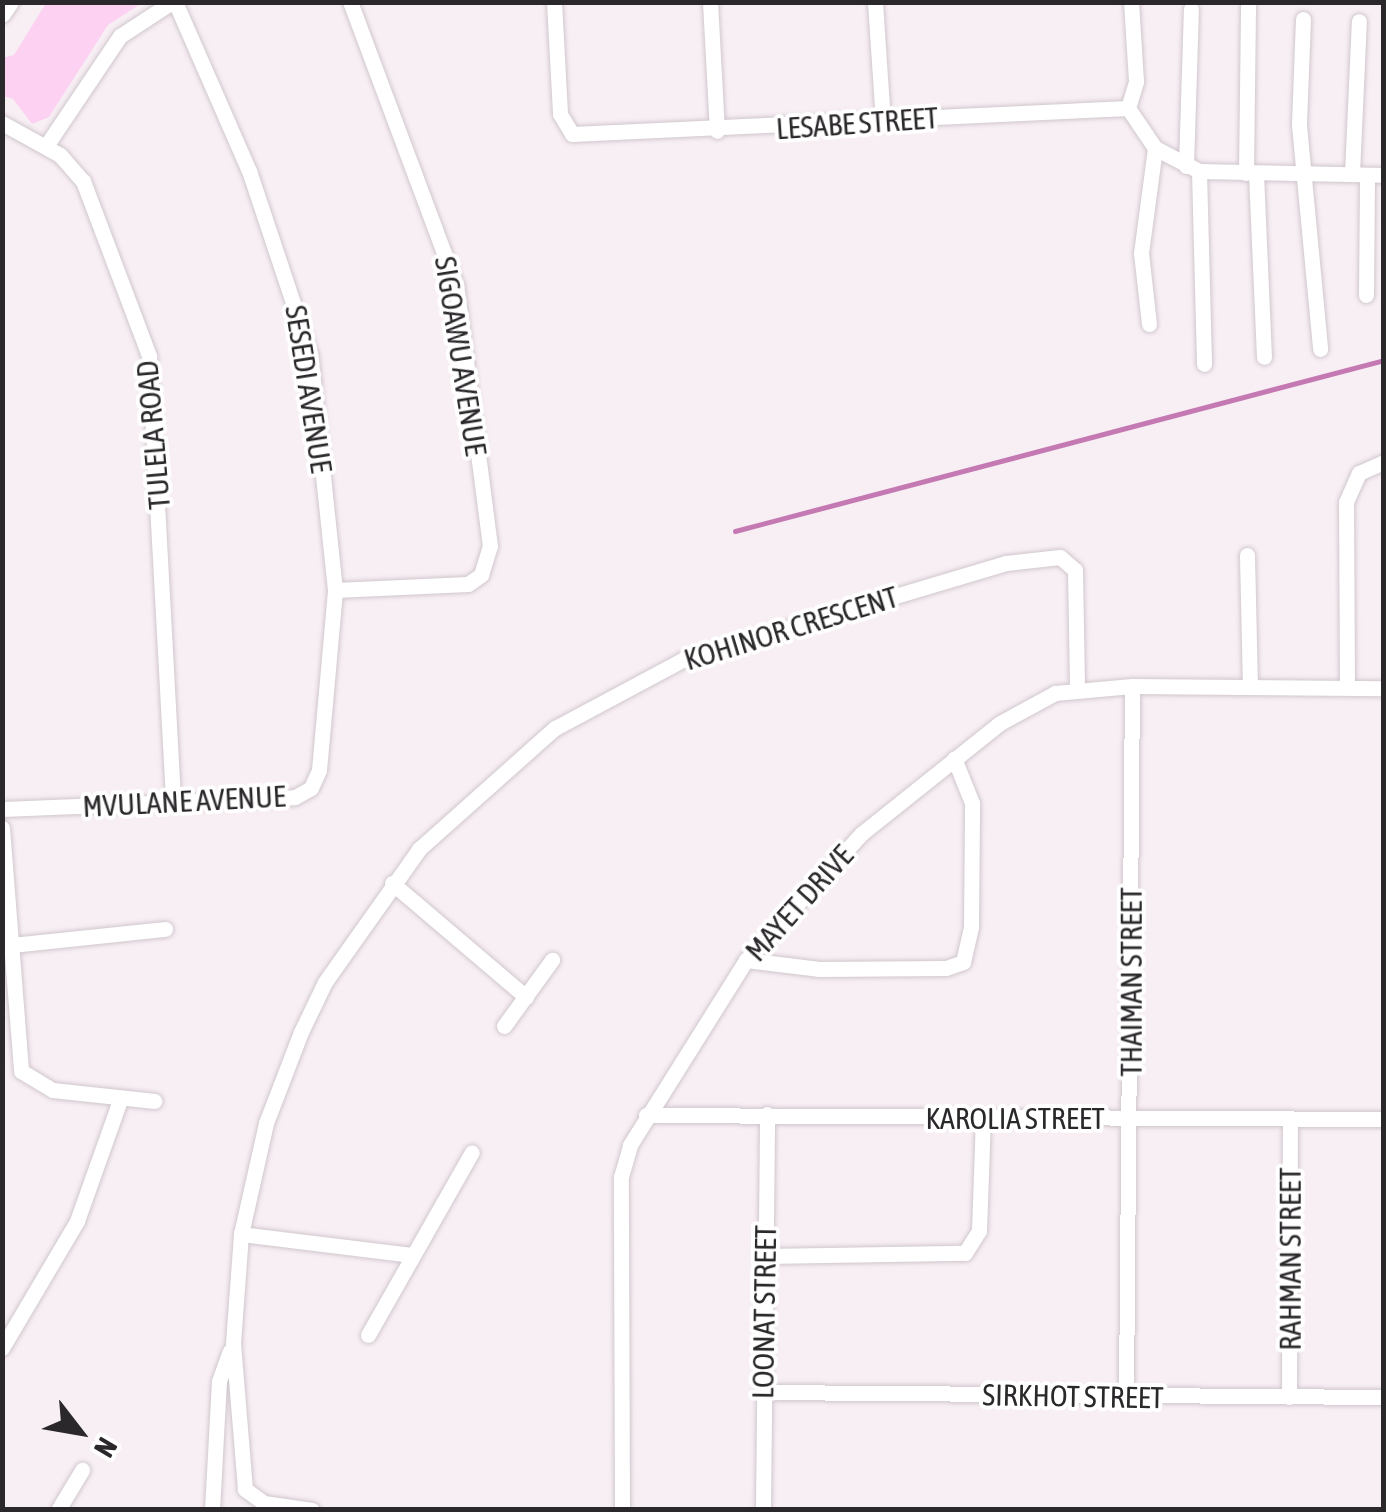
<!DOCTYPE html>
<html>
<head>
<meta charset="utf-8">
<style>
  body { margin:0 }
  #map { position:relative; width:1386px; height:1512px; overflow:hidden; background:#f8eff5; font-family:"Asap Condensed",sans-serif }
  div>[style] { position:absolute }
  .green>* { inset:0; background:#fdd1f1 }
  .stream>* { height:5px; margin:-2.5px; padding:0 2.5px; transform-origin:2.5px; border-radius:2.5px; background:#c579b3 }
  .roads { filter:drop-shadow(0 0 2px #d0c7cd) drop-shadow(0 0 2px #d0c7cd) }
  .minor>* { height:15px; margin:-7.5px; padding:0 7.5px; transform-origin:7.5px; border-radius:7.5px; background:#fff }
  .tertiary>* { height:18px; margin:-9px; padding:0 9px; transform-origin:9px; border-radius:9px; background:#fff }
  span { translate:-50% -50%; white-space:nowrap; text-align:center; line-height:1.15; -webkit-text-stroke:8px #fff; paint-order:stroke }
  .street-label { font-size:30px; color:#2b282b }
  .frame { position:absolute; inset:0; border:5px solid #2b282b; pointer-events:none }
  .north { position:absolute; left:30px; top:1382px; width:100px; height:100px; -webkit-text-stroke:8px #fff; paint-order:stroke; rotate:121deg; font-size:28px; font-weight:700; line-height:40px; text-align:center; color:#2b282b }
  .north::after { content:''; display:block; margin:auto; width:35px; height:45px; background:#2b282b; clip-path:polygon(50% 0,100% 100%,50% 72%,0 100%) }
</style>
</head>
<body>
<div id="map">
  <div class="green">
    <i style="clip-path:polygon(46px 3px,142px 3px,108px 25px,49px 117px,32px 124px,13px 99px,3px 96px,3px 58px,14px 55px)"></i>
  </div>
  <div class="stream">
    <i style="left:735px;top:531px;width:671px;rotate:-14.76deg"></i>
  </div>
  <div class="roads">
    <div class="minor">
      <i style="left:554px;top:2px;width:112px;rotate:86.9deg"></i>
      <i style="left:560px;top:114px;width:23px;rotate:59deg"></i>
      <i style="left:572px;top:134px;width:557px;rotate:-2.68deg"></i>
      <i style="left:710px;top:2px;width:129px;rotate:86.9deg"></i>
      <i style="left:875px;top:2px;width:121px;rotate:86.2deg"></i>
      <i style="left:1303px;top:19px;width:106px;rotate:92.2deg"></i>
      <i style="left:1299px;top:125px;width:225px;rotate:84.6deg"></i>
      <i style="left:1128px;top:108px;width:48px;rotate:56deg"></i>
      <i style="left:1155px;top:148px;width:50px;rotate:27.6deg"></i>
      <i style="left:1199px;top:171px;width:185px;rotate:1.2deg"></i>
      <i style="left:1128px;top:108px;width:28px;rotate:-73deg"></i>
      <i style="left:1136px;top:81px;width:79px;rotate:-93.6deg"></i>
      <i style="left:2px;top:123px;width:66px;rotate:28.9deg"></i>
      <i style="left:60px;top:155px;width:35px;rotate:49deg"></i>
      <i style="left:83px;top:181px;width:187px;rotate:69.3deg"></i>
      <i style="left:149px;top:356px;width:447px;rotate:86.9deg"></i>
      <i style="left:46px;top:146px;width:133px;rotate:-56.1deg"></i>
      <i style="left:120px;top:36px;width:62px;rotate:-33.2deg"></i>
      <i style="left:1186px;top:166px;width:157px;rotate:-88.2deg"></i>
      <i style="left:1199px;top:171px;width:193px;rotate:88.5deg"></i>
      <i style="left:1246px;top:173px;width:167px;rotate:-89.3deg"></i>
      <i style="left:1352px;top:173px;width:152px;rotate:-87.4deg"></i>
      <i style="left:1256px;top:174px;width:183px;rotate:87.5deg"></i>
      <i style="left:1366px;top:295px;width:120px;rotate:-89.5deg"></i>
      <i style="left:1149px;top:324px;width:71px;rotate:-96.4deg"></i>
      <i style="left:1141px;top:253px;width:106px;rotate:-82.4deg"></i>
      <i style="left:1247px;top:555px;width:132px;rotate:88.7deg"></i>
      <i style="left:335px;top:590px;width:133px;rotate:-2.6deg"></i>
      <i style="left:468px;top:584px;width:16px;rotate:-35deg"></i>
      <i style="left:481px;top:575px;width:30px;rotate:-73deg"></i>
      <i style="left:490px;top:546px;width:263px;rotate:-97.4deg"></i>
      <i style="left:456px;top:285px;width:302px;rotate:-110.5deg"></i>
      <i style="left:1347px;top:687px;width:185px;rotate:-90.3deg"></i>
      <i style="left:1346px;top:502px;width:32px;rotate:-66deg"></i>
      <i style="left:1359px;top:473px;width:27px;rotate:-24deg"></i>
      <i style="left:2px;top:809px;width:293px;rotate:-2.3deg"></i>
      <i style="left:295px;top:797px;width:18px;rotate:-29deg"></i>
      <i style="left:311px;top:788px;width:20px;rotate:-66deg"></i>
      <i style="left:319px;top:770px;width:181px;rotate:-84.9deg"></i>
      <i style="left:335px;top:590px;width:237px;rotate:-96deg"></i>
      <i style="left:310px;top:354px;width:193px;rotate:-108.4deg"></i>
      <i style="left:249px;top:171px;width:184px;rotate:-113.6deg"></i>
      <i style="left:2px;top:828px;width:244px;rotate:85.5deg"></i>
      <i style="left:21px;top:1071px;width:37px;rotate:31deg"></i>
      <i style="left:53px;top:1090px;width:102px;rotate:6.2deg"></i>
      <i style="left:392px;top:883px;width:176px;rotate:40.4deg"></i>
      <i style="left:12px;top:945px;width:154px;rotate:-6deg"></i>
      <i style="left:746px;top:960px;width:74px;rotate:7deg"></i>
      <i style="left:819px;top:969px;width:127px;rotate:-0.5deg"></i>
      <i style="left:946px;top:968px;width:18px;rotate:-19deg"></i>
      <i style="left:963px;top:962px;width:36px;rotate:-77deg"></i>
      <i style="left:971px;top:927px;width:124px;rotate:-89.5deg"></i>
      <i style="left:972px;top:803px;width:48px;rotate:-111.8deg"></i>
      <i style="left:504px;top:1026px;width:82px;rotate:-54deg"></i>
      <i style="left:646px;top:1115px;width:738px;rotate:0.31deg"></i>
      <i style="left:241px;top:1234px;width:171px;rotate:7deg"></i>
      <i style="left:765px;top:1256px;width:200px;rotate:-0.9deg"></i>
      <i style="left:965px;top:1253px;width:26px;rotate:-58deg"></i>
      <i style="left:979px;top:1231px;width:113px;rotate:-88deg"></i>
      <i style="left:368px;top:1335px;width:210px;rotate:-60.4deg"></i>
      <i style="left:2px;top:1348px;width:147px;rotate:-59.4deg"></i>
      <i style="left:77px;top:1221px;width:128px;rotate:-70.4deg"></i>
      <i style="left:762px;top:1392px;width:622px;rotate:0.46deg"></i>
      <i style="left:1126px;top:1397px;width:711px;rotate:-89.52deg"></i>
      <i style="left:1289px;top:1397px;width:276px;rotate:-89.8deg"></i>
      <i style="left:58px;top:1510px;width:47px;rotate:-59deg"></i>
      <i style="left:212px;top:1510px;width:129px;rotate:-86.9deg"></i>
      <i style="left:219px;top:1381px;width:32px;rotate:-70deg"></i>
      <i style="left:312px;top:1510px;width:49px;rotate:-171.7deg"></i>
      <i style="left:264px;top:1503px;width:24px;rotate:-144deg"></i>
      <i style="left:245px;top:1489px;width:146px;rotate:-94.7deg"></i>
      <i style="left:233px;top:1343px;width:109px;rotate:-85.8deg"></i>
      <i style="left:241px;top:1234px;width:114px;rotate:-77.3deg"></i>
      <i style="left:266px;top:1123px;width:97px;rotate:-69deg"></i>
      <i style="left:301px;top:1032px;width:55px;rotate:-64.4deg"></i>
      <i style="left:325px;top:982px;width:163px;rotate:-54.7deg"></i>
      <i style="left:419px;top:849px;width:182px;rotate:-41.7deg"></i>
      <i style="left:555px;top:728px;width:146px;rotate:-28.1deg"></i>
      <i style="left:684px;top:659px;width:336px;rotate:-16.6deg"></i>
      <i style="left:1006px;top:563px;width:54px;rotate:-6.3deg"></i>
      <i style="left:1060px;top:557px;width:20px;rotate:41deg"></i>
      <i style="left:1075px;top:570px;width:118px;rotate:89deg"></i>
      <i style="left:622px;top:1510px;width:333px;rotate:-90.2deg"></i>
      <i style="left:621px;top:1177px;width:33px;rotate:-74deg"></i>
      <i style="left:630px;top:1145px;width:218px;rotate:-57.9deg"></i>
      <i style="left:746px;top:960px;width:171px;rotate:-47.6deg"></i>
      <i style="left:861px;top:834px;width:178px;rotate:-38.6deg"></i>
      <i style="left:1000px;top:723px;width:63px;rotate:-28.6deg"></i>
      <i style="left:1055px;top:693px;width:77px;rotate:-5.2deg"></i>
      <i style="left:1132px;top:686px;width:252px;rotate:0.5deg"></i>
      <i style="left:763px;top:1510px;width:396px;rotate:-89.4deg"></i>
    </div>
    <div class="tertiary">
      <i style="left:2px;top:14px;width:14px;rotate:-56deg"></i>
    </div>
  </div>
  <div class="street-label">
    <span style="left:857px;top:123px;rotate:-4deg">LESABE STREET</span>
    <span style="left:461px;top:356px;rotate:81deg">SIGOAWU AVENUE</span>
    <span style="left:309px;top:389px;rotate:81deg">SESEDI AVENUE</span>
    <span style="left:153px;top:435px;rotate:-95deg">TULELA ROAD</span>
    <span style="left:791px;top:628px;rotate:-17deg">KOHINOR CRESCENT</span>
    <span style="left:184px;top:801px;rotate:-3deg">MVULANE AVENUE</span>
    <span style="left:799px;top:903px;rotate:-48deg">MAYET DRIVE</span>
    <span style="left:1131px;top:982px;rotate:-90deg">THAIMAN STREET</span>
    <span style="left:1015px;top:1118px">KAROLIA STREET</span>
    <span style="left:1290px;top:1259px;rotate:-90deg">RAHMAN STREET</span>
    <span style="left:764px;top:1312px;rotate:-89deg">LOONAT STREET</span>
    <span style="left:1073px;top:1396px;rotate:1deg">SIRKHOT STREET</span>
  </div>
  <div class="frame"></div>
  <div class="north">N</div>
</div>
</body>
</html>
